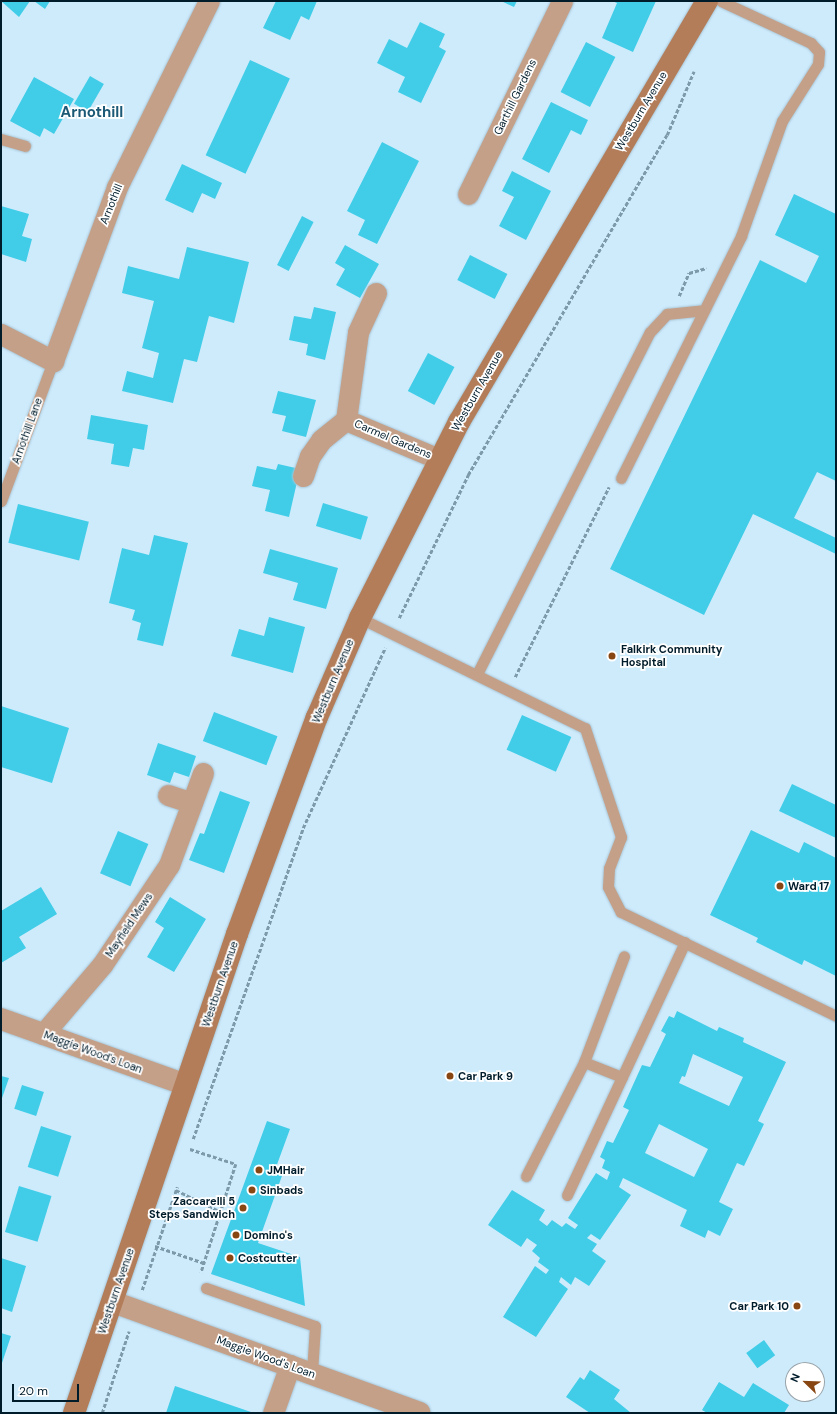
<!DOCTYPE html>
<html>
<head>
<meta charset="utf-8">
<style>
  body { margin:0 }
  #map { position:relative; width:837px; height:1414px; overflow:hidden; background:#ceebfc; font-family:"DM Sans",sans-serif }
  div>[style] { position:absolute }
  .building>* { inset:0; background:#41cde8; transform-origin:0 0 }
  .path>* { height:2.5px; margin-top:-1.25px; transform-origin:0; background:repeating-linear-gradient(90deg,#7d9aaa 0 4px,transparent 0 6px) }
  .roads { filter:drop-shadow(0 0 1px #a9c6d6) drop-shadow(0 0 1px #a9c6d6) }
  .service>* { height:11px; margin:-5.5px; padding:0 5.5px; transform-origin:5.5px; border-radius:5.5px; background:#c5a089 }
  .minor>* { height:21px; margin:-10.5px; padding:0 10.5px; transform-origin:10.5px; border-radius:10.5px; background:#c5a089 }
  .tertiary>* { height:22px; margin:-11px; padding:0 11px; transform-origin:11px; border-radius:11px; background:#c5a089 }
  .secondary>* { height:22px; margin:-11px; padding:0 11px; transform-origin:11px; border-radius:11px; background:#b37d5a }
  .dots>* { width:11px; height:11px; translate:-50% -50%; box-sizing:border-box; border:2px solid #fff; border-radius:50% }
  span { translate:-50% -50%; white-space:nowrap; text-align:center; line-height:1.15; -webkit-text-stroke:3.5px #fff; paint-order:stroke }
  .street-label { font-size:11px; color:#001c2b }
  .poi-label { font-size:11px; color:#001c2b; font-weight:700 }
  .left { translate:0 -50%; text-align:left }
  .right { translate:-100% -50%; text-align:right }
  .district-label { font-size:15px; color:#1b5976; font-weight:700 }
  .frame { position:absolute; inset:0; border:2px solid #001c2b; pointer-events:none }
  .north { position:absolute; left:785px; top:1362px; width:40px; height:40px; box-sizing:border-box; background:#fff; border:1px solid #99a4aa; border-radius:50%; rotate:293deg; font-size:11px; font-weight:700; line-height:16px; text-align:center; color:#001c2b }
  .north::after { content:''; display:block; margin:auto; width:14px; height:18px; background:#874612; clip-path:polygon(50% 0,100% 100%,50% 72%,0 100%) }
  .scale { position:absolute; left:12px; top:1384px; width:67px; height:18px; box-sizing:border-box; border:2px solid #001c2b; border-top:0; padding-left:5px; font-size:12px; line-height:14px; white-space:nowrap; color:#001c2b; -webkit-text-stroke:3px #fff; paint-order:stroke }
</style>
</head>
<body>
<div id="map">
  <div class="building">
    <i style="clip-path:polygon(1px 1px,30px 1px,19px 17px)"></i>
    <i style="clip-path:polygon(34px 1px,50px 1px,45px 9px)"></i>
    <i style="clip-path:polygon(276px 1px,317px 1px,309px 20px,301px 16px,290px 40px,263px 28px)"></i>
    <i style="clip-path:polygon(501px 1px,517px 1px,514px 7px)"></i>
    <i style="clip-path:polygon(612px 1px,656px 1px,633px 52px,602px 38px,617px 3px)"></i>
    <i style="clip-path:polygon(420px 22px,445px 34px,439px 47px,446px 51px,421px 103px,398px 92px,405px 77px,377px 63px,389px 39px,407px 48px)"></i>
    <i style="left:586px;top:42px;width:33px;height:56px;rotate:27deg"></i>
    <i style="left:250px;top:60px;width:44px;height:105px;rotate:25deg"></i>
    <i style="left:90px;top:76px;width:16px;height:32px;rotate:30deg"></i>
    <i style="clip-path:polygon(34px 77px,74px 99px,54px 134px,44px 128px,40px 137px,10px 121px)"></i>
    <i style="clip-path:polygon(551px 102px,588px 120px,581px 135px,571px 130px,549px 173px,522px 159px)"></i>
    <i style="clip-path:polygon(382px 142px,419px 161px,377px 244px,358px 235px,365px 220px,347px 211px)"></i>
    <i style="clip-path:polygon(182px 164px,222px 183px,215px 199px,202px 193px,193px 213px,165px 200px)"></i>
    <i style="clip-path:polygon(512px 171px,551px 191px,526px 240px,499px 226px,514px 197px,502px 191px)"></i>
    <i style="clip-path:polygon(794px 194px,836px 214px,836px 481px,817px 472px,794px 518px,836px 538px,836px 554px,753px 514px,704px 615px,610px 569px,760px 260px,806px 283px,819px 256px,775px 235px)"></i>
    <i style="clip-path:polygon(1px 206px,29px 214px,22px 236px,32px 239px,26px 262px,1px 254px)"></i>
    <i style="left:302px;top:216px;width:13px;height:55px;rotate:27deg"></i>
    <i style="clip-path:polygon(345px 245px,379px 264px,360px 298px,336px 285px,345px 269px,335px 263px)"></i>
    <i style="clip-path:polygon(187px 247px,249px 262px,234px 323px,209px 316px,197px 362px,184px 359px,173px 403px,122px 391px,127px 371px,153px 378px,159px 353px,142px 348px,154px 301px,122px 293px,128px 266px,179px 279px)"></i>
    <i style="left:470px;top:255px;width:42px;height:28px;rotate:27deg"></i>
    <i style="clip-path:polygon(314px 307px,336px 312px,325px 360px,306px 355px,308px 344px,289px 340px,294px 316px,311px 319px)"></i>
    <i style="left:428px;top:353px;width:30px;height:43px;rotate:28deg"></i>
    <i style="clip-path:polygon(278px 391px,316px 400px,306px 437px,282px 431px,286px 416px,272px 413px)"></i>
    <i style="clip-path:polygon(91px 415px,148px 425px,144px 450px,133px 448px,129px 467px,111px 464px,114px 444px,87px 439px)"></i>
    <i style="clip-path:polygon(278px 464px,300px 469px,289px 517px,265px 511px,270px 490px,252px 486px,257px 466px,276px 470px)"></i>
    <i style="left:323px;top:503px;width:47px;height:24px;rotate:17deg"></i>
    <i style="left:18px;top:504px;width:73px;height:40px;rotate:14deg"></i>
    <i style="clip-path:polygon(154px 535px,188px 543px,163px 646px,137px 640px,141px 623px,132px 620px,135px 610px,109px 603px,122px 548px,149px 555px)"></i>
    <i style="clip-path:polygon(270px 549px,338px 568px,326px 609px,293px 600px,298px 583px,263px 573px)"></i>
    <i style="clip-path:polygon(269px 617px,305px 627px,293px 673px,231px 656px,239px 629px,264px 636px)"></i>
    <i style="clip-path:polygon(1px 706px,69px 728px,52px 783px,1px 767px)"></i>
    <i style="left:214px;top:712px;width:68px;height:31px;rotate:21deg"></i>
    <i style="left:522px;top:715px;width:54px;height:38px;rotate:24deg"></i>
    <i style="clip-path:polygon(158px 743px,196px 756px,189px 777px,174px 772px,170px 783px,147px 775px)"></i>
    <i style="clip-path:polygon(792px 784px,836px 805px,836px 838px,779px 811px)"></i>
    <i style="clip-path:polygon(220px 791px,250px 802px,224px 873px,189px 860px,200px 833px,204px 834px)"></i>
    <i style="clip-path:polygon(751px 830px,799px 853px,804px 842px,836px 858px,836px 976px,804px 960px,802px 965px,756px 942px,758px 938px,710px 915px)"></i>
    <i style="left:118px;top:831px;width:33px;height:46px;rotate:23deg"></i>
    <i style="clip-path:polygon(41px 887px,57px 914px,19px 937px,26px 948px,1px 963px,1px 911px)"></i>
    <i style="clip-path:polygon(170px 897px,206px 919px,174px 972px,147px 957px,164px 928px,155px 922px)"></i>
    <i style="clip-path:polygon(evenodd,677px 1011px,717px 1031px,719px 1027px,744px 1038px,743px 1042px,786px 1062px,758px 1121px,764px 1124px,744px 1166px,737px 1163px,719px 1202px,733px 1209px,720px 1236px,708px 1230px,705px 1238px,680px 1226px,687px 1210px,623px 1178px,619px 1187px,631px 1195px,600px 1240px,591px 1234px,587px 1238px,597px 1244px,592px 1251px,606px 1261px,589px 1286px,575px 1277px,571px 1285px,561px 1277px,559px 1282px,568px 1289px,536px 1337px,503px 1317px,535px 1266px,546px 1274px,549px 1270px,538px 1262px,540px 1258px,532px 1251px,537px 1245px,527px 1238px,521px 1247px,488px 1225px,512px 1190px,545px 1210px,539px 1220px,547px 1226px,552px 1220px,562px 1227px,566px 1223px,575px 1229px,578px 1225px,568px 1218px,596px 1173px,607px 1180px,610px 1172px,602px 1168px,605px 1160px,600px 1157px,607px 1141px,613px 1143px,629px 1110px,623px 1107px,642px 1065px,650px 1067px,666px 1034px,661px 1031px,669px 1016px,674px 1018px,677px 1011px,693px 1054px,743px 1077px,729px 1106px,679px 1083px,682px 1076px,685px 1077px,693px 1054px,677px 1011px,659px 1124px,708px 1149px,694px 1177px,645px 1153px,659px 1124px)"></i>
    <i style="clip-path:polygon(1px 1076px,9px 1078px,1px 1101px)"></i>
    <i style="left:22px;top:1085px;width:23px;height:25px;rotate:18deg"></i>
    <i style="clip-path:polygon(267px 1121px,290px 1129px,275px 1170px,283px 1173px,258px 1243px,300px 1257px,305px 1306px,211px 1274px)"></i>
    <i style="left:41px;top:1126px;width:32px;height:43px;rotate:18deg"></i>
    <i style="left:19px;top:1186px;width:34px;height:48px;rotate:17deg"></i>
    <i style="clip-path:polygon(1px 1258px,26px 1266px,12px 1312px,1px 1308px)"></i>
    <i style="clip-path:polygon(1px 1333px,11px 1336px,1px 1366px)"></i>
    <i style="left:764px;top:1340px;width:19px;height:22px;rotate:54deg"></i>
    <i style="clip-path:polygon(590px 1370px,620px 1390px,614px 1399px,631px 1413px,590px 1413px,566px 1397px,580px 1377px,584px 1380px)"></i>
    <i style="clip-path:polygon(719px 1382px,744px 1397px,753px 1383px,789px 1405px,784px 1413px,707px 1413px,702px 1410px)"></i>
    <i style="clip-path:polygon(175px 1386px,251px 1412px,251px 1413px,166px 1413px)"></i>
  </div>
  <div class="path">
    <i style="left:679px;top:296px;width:25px;rotate:-67deg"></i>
    <i style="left:689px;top:273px;width:18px;rotate:-16deg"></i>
    <i style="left:399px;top:618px;width:159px;rotate:-64.2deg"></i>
    <i style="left:468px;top:475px;width:394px;rotate:-59.7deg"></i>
    <i style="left:667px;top:135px;width:69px;rotate:-67.1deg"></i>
    <i style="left:515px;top:677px;width:212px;rotate:-63.7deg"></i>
    <i style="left:193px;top:1139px;width:330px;rotate:-70.5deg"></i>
    <i style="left:303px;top:828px;width:198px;rotate:-65.5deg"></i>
    <i style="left:190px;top:1149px;width:48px;rotate:18.1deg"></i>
    <i style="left:236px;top:1164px;width:114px;rotate:107.8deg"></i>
    <i style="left:176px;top:1190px;width:50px;rotate:26.1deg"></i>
    <i style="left:155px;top:1246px;width:52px;rotate:19.1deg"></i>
    <i style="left:142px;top:1290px;width:109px;rotate:-71.2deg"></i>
    <i style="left:102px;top:1413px;width:86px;rotate:-71.8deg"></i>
  </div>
  <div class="roads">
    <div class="service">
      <i style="left:1px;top:139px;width:25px;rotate:16deg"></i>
      <i style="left:621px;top:478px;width:270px;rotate:-63.6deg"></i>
      <i style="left:741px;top:236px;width:122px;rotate:-70.4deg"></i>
      <i style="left:782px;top:121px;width:67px;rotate:-57.7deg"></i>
      <i style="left:818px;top:64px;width:12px;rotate:-85deg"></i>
      <i style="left:819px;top:52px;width:12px;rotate:-132deg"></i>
      <i style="left:811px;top:43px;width:99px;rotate:-155deg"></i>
      <i style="left:1px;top:501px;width:149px;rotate:-69.6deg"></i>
      <i style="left:360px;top:618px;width:250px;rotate:26.1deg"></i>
      <i style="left:585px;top:728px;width:115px;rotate:71.7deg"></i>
      <i style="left:621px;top:837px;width:33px;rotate:111deg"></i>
      <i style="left:609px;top:868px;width:19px;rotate:93deg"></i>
      <i style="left:608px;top:887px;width:28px;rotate:63deg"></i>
      <i style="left:621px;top:912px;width:239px;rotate:25.8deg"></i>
      <i style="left:477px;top:674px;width:383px;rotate:-63.2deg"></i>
      <i style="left:650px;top:332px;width:25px;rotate:-47deg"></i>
      <i style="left:667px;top:314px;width:36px;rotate:-6deg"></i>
      <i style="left:584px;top:1062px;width:41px;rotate:21.5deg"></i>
      <i style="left:526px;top:1176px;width:128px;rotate:-63deg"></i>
      <i style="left:584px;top:1062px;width:113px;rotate:-69.3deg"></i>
      <i style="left:567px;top:1195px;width:279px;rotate:-65deg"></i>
      <i style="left:206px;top:1288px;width:115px;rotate:19.2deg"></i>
      <i style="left:315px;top:1326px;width:47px;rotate:93.7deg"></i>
    </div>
    <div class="minor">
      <i style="left:468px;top:194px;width:215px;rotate:-64deg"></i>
      <i style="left:1px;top:334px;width:59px;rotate:27.4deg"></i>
      <i style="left:53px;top:361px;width:185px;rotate:-69.8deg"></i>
      <i style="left:117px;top:187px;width:208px;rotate:-63.7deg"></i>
      <i style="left:346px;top:420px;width:89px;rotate:-82.2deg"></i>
      <i style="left:358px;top:332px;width:43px;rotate:-65.2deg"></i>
      <i style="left:303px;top:476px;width:21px;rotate:-71deg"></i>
      <i style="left:310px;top:456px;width:19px;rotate:-55deg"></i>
      <i style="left:321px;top:440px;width:32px;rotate:-39deg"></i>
      <i style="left:346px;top:420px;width:101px;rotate:22.8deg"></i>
      <i style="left:168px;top:795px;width:25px;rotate:18deg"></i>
      <i style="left:43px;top:1034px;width:91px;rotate:-49.5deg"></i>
      <i style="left:102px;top:965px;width:120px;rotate:-56.2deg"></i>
      <i style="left:169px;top:865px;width:98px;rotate:-69.7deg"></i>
      <i style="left:273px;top:1413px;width:51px;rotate:-70.5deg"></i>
    </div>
    <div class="tertiary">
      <i style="left:1px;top:1019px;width:196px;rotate:19.6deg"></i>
      <i style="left:113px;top:1302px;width:326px;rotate:19.9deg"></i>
    </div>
    <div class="secondary">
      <i style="left:74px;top:1413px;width:506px;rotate:-71.21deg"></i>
      <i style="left:237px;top:934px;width:231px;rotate:-69.8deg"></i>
      <i style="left:317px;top:717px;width:108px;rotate:-66.5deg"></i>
      <i style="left:360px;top:618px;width:220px;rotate:-63.2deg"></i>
      <i style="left:459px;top:422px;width:489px;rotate:-59.5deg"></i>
    </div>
  </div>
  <div class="dots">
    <i style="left:612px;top:656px;background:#874612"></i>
    <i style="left:780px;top:886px;background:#874612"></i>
    <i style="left:450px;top:1076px;background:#874612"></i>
    <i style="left:259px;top:1170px;background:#874612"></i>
    <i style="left:252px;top:1190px;background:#874612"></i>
    <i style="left:243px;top:1208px;background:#874612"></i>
    <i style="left:236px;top:1235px;background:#874612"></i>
    <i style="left:230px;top:1258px;background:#874612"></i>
    <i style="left:797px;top:1306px;background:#874612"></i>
  </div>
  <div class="street-label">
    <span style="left:515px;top:97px;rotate:-64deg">Garthill Gardens</span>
    <span style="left:641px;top:111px;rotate:-59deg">Westburn Avenue</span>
    <span style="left:111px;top:204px;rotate:-68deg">Arnothill</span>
    <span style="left:477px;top:391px;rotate:-60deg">Westburn Avenue</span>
    <span style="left:27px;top:431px;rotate:-70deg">Arnothill Lane</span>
    <span style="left:393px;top:439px;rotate:23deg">Carmel Gardens</span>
    <span style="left:333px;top:681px;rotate:-67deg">Westburn Avenue</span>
    <span style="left:129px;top:925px;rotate:-56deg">Mayfield Mews</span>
    <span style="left:220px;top:984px;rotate:-71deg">Westburn Avenue</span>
    <span style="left:93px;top:1052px;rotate:20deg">Maggie Wood's Loan</span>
    <span style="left:116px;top:1291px;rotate:-71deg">Westburn Avenue</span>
    <span style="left:266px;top:1357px;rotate:20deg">Maggie Wood's Loan</span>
  </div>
  <div class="poi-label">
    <span class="left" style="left:621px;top:656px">Falkirk Community<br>Hospital</span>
    <span class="left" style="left:788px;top:886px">Ward 17</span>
    <span class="left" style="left:458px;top:1076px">Car Park 9</span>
    <span class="left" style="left:267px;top:1170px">JMHair</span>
    <span class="left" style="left:260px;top:1190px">Sinbads</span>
    <span class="right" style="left:235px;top:1208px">Zaccarelli 5<br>Steps Sandwich</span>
    <span class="left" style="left:244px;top:1235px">Domino's</span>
    <span class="left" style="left:238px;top:1258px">Costcutter</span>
    <span class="right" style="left:789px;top:1306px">Car Park 10</span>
  </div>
  <div class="district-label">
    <span style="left:92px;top:113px">Arnothill</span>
  </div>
  <div class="frame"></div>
  <div class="north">N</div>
  <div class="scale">20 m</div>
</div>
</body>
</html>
